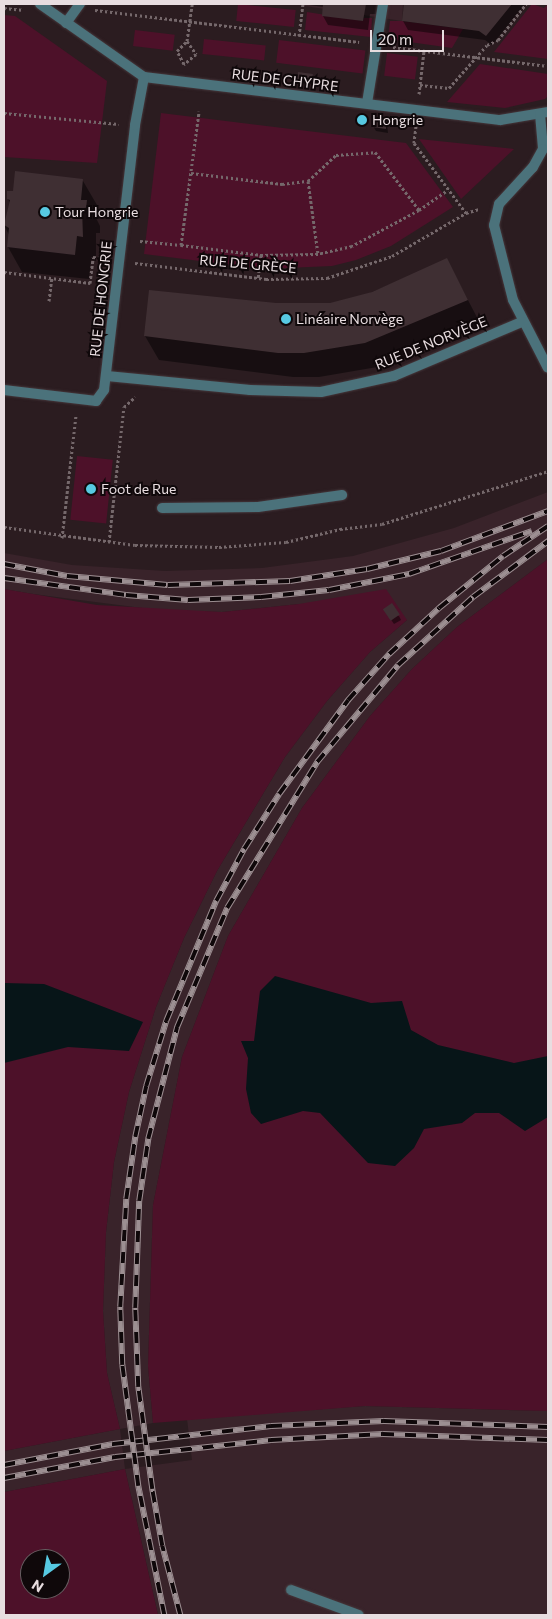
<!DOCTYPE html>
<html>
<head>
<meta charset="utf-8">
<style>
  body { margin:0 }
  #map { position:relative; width:552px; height:1619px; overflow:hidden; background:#2b1c20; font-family:Commissioner,sans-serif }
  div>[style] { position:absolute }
  .built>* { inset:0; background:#39232a }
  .green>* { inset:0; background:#4d1129; transform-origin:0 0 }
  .water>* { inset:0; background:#071518 }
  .shadow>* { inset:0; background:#0007 }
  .building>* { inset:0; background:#3f2f33; transform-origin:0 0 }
  .path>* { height:3px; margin-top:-1.5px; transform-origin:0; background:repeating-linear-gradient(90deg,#75686b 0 2.5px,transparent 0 5px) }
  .roads { filter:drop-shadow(0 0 1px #45373b) drop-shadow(0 0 1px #45373b) }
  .service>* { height:10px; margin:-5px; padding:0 5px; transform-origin:5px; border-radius:5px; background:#4b727b }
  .minor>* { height:10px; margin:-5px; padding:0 5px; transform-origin:5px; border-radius:5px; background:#4b727b }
  .rail>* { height:5.5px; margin-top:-2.75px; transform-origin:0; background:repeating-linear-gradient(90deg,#0f080a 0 11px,#9c8f92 0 22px); box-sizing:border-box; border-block:1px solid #9c8f92 }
  .dots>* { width:14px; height:14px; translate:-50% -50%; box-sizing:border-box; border:2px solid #0f080a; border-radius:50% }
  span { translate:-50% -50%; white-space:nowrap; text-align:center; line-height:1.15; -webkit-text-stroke:4px #0f080a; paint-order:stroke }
  .street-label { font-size:14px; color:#e8dde0 }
  .poi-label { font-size:14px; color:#e8dde0 }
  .left { translate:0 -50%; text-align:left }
  .frame { position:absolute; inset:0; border:5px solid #e8dde0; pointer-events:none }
  .north { position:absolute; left:20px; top:1549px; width:50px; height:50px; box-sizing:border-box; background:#0f080a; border:1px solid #665d60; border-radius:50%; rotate:212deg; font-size:14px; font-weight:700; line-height:20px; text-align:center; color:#e8dde0 }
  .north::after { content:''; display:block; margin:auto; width:18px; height:22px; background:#57c9e2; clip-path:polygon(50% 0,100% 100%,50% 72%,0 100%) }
  .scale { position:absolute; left:370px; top:30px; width:74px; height:22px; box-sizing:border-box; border:2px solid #e8dde0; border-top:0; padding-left:6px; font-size:15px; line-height:18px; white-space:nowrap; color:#e8dde0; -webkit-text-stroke:4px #0f080a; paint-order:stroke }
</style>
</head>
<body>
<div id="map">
  <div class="built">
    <i style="clip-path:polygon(292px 4px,403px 4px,402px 21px)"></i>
    <i style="clip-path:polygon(548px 492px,548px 559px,457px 627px,412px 669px,370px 716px,302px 808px,228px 936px,182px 1057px,153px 1205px,148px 1366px,153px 1423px,120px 1429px,125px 1469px,192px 1460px,187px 1419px,365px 1406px,548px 1411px,548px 1615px,158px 1615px,125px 1469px,4px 1492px,4px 1451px,120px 1429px,107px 1373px,103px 1311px,106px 1232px,114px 1162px,129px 1092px,156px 1007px,184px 938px,217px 871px,285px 757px,327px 701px,370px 652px,407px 620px,299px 604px,222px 612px,158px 610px,33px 594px,4px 589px,4px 553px,72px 565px,165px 571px,262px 568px,353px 556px,454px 528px)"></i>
  </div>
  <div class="green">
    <i style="left:238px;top:4px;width:58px;height:17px;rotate:6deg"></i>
    <i style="clip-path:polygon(532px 4px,544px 8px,548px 4px,548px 59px,494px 52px)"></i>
    <i style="clip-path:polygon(307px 12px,363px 21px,364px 18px,372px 18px,371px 37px,305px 30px)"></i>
    <i style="clip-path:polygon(4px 15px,15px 16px,107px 81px,97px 163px,4px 157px)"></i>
    <i style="clip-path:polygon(390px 21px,402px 21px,463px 29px,452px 48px,388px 39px)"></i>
    <i style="left:135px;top:30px;width:40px;height:16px;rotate:7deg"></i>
    <i style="left:204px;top:39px;width:62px;height:15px;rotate:6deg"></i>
    <i style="left:279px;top:40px;width:87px;height:23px;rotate:7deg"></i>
    <i style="left:387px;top:53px;width:31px;height:23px;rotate:7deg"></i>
    <i style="clip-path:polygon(480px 64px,548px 74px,548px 96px,545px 99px,505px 108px,447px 102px)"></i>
    <i style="clip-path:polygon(161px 113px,406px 143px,453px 207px,391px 246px,356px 260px,332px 266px,263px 269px,144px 254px)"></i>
    <i style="clip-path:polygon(419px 139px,514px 149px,461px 199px)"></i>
    <i style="left:77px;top:456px;width:36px;height:64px;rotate:6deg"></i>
    <i style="clip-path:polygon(548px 559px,548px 1411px,365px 1406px,153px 1423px,148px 1366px,153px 1205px,182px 1057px,228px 936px,302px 808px,370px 716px,412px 669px,457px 627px)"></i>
    <i style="clip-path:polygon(4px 589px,97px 605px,222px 612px,299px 604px,386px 589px,407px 620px,370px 652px,327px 701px,285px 757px,217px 871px,184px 938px,156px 1007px,129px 1092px,114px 1162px,106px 1232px,103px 1311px,107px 1373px,120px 1429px,4px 1451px)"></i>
    <i style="clip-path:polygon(evenodd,125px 1469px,158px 1615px,4px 1615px,4px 1492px,125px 1469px,30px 1559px,60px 1559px,60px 1589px,30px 1589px,30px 1559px)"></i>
  </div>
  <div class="water">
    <i style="clip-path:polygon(275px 976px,371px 1003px,402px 1001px,411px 1030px,438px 1045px,514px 1063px,548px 1056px,548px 1117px,525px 1131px,499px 1113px,475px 1113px,462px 1123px,424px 1129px,414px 1148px,395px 1166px,368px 1163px,320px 1113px,303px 1111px,261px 1124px,251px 1113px,246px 1089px,248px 1058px,241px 1041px,254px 1041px,260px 991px)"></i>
    <i style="clip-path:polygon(4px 983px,44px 984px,143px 1022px,129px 1051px,68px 1047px,4px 1063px)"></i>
  </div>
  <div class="shadow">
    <i style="clip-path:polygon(301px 4px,381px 4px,376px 14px,370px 14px,368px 30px,328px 25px,323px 16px,324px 7px)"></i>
    <i style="clip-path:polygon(405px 4px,525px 4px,492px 45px,485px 40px,408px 30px,403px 21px)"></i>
    <i style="clip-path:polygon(312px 75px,314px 85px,301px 83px,298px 78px)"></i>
    <i style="clip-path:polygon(387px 124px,388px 133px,376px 131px,373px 126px)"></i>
    <i style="clip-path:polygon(83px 181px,97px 205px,96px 218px,100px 226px,100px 233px,96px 233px,96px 261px,91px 260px,89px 279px,22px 272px,8px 247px,9px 235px,5px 227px,10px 203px,8px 199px)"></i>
    <i style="clip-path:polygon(447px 260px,481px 325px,389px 365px,319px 377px,293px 377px,159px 360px,145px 336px,276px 305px,330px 304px,358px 298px)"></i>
    <i style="clip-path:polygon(387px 614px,399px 616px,401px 620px,394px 624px)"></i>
  </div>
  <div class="building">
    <i style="clip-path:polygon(323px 4px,366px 4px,363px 21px,322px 16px)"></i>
    <i style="clip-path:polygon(404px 4px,512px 4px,486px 36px,479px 31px,402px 21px)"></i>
    <i style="left:298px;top:72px;width:15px;height:7px;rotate:8deg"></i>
    <i style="left:373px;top:120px;width:14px;height:7px;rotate:8deg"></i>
    <i style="clip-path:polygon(15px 171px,83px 179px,81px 200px,87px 200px,86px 209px,82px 208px,83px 237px,77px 236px,75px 255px,7px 247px,9px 228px,4px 225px,10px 200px,7px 199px,7px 191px,13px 191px)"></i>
    <i style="clip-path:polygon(447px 258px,468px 300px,365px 343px,304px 353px,278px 353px,144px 336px,149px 290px,276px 303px,330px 303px,372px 292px)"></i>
    <i style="left:392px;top:603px;width:14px;height:11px;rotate:56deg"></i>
  </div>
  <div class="path">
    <i style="left:4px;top:8px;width:20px;rotate:6deg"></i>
    <i style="left:95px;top:10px;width:266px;rotate:6.9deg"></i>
    <i style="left:299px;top:36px;width:32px;rotate:-83deg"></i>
    <i style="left:187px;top:41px;width:16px;rotate:55deg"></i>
    <i style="left:196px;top:54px;width:16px;rotate:140deg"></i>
    <i style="left:184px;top:64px;width:15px;rotate:-118deg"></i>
    <i style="left:177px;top:51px;width:14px;rotate:-45deg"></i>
    <i style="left:187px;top:41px;width:37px;rotate:-82deg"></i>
    <i style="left:393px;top:47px;width:156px;rotate:7deg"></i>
    <i style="left:420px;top:85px;width:29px;rotate:6deg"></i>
    <i style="left:449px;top:88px;width:57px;rotate:-48.5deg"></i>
    <i style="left:487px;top:45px;width:12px;rotate:-24deg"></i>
    <i style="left:498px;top:40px;width:46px;rotate:-52.1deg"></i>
    <i style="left:419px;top:94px;width:43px;rotate:-83.4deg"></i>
    <i style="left:4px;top:113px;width:115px;rotate:5.5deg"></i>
    <i style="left:416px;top:126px;width:17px;rotate:97deg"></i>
    <i style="left:414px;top:143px;width:87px;rotate:53.4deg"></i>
    <i style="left:191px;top:173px;width:92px;rotate:6.9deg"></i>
    <i style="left:282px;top:184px;width:26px;rotate:-7deg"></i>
    <i style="left:308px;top:181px;width:74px;rotate:82.2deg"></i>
    <i style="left:318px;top:254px;width:57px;rotate:179deg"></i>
    <i style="left:308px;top:181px;width:38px;rotate:-43deg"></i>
    <i style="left:336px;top:155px;width:39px;rotate:-4deg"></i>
    <i style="left:375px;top:152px;width:73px;rotate:52.8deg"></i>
    <i style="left:419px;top:210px;width:76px;rotate:151.8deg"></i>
    <i style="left:352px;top:246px;width:35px;rotate:167deg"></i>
    <i style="left:419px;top:210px;width:35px;rotate:-35deg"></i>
    <i style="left:140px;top:241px;width:41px;rotate:5.6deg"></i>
    <i style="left:181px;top:245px;width:135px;rotate:-82.3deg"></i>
    <i style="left:181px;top:245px;width:81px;rotate:7.1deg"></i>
    <i style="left:261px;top:255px;width:23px;rotate:97deg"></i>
    <i style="left:135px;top:263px;width:132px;rotate:7deg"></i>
    <i style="left:266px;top:279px;width:61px;rotate:-0.9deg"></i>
    <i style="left:327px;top:278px;width:69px;rotate:-18.7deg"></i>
    <i style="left:392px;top:256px;width:86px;rotate:-30.2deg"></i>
    <i style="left:466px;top:213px;width:14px;rotate:-17deg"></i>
    <i style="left:4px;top:272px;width:87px;rotate:7.3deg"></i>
    <i style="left:90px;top:283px;width:26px;rotate:-83deg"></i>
    <i style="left:93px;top:257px;width:9px;rotate:6deg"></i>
    <i style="left:49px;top:301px;width:23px;rotate:-83deg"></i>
    <i style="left:4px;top:527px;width:132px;rotate:7.8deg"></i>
    <i style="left:135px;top:545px;width:84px;rotate:1.4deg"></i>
    <i style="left:219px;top:547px;width:67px;rotate:-4.3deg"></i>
    <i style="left:286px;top:542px;width:56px;rotate:-13.5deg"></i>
    <i style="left:340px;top:529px;width:42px;rotate:-6.8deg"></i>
    <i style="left:382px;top:524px;width:174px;rotate:-17.7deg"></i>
    <i style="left:62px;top:538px;width:123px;rotate:-83.5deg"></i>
    <i style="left:109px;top:542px;width:136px;rotate:-83.7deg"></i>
    <i style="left:124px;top:407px;width:15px;rotate:-42deg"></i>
  </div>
  <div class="roads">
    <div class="service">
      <i style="left:66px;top:23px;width:24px;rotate:-54deg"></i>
      <i style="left:367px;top:103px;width:100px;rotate:-80.8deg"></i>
      <i style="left:162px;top:508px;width:96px;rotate:-0.6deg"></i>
      <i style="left:258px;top:507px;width:85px;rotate:-8.1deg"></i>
      <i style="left:291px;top:1590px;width:72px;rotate:20.2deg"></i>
    </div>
    <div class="minor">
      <i style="left:40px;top:4px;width:127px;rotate:35.1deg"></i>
      <i style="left:144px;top:77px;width:359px;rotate:6.9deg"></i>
      <i style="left:500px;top:120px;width:49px;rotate:-9.5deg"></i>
      <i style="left:540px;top:114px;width:35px;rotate:85deg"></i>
      <i style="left:543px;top:149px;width:21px;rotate:119deg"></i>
      <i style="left:533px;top:167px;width:50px;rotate:132.6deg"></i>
      <i style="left:499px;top:204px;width:22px;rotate:103deg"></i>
      <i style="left:494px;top:225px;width:77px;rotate:75.8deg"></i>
      <i style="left:513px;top:300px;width:76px;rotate:62.8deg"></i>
      <i style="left:107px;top:376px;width:144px;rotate:5.6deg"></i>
      <i style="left:250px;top:390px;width:71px;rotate:1.6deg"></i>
      <i style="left:321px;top:392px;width:75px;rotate:-12.4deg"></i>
      <i style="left:394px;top:376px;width:139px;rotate:-22.9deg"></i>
      <i style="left:4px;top:390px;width:93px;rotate:6.8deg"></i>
      <i style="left:96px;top:401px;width:14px;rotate:-54deg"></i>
      <i style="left:104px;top:390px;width:267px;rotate:-83.3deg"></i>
      <i style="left:135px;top:125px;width:49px;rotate:-79.4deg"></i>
    </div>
  </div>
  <div class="rail">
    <i style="left:4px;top:564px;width:64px;rotate:10.8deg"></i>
    <i style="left:67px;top:576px;width:101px;rotate:5.1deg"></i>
    <i style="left:168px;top:585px;width:122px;rotate:-1.9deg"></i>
    <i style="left:290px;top:581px;width:78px;rotate:-8.9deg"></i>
    <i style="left:367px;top:569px;width:76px;rotate:-13.7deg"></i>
    <i style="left:441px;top:551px;width:114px;rotate:-20.5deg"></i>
    <i style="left:4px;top:578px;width:123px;rotate:7.9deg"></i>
    <i style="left:126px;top:595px;width:62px;rotate:4.6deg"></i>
    <i style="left:188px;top:600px;width:73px;rotate:-2.4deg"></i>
    <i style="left:261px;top:597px;width:68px;rotate:-5.9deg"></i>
    <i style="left:329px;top:590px;width:82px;rotate:-11.3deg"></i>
    <i style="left:409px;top:574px;width:130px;rotate:-19.3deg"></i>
    <i style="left:4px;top:1465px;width:111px;rotate:-10.9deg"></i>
    <i style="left:113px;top:1444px;width:159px;rotate:-6.5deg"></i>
    <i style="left:271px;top:1426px;width:113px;rotate:-2.5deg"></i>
    <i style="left:384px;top:1421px;width:164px;rotate:2.1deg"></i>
    <i style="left:4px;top:1478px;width:113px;rotate:-10.7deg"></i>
    <i style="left:115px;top:1457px;width:157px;rotate:-6.2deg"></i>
    <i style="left:271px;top:1440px;width:112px;rotate:-3.1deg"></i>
    <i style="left:383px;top:1434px;width:165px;rotate:2.1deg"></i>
    <i style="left:164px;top:1615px;width:132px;rotate:-101.4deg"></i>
    <i style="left:138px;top:1486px;width:122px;rotate:-97.5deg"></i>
    <i style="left:122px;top:1365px;width:58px;rotate:-92deg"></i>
    <i style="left:120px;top:1307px;width:108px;rotate:-86.8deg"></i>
    <i style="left:126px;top:1199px;width:63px;rotate:-81.7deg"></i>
    <i style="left:135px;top:1137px;width:52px;rotate:-77.8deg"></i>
    <i style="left:146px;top:1086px;width:68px;rotate:-72.9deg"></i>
    <i style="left:166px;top:1021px;width:130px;rotate:-67.4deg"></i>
    <i style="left:216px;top:901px;width:59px;rotate:-61.7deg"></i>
    <i style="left:244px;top:849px;width:65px;rotate:-57.5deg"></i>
    <i style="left:279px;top:794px;width:117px;rotate:-53.7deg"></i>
    <i style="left:348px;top:700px;width:62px;rotate:-48.3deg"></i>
    <i style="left:389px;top:654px;width:68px;rotate:-42.6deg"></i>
    <i style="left:439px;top:608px;width:82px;rotate:-39.1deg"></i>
    <i style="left:503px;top:556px;width:54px;rotate:-33.7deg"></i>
    <i style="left:180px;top:1615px;width:71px;rotate:-104.6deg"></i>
    <i style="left:162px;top:1546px;width:58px;rotate:-100deg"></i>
    <i style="left:152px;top:1489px;width:103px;rotate:-97.8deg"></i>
    <i style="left:138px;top:1387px;width:79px;rotate:-92.2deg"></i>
    <i style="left:135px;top:1308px;width:107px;rotate:-87.9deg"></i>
    <i style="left:139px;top:1201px;width:63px;rotate:-81.7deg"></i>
    <i style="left:148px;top:1139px;width:116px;rotate:-75.5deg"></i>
    <i style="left:177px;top:1027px;width:129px;rotate:-67.2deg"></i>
    <i style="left:227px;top:908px;width:172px;rotate:-58.3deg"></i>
    <i style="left:317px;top:762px;width:126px;rotate:-50.1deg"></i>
    <i style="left:398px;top:665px;width:101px;rotate:-42.2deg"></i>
    <i style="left:473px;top:597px;width:94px;rotate:-36.7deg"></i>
  </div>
  <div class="dots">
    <i style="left:362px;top:120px;background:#57c9e2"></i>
    <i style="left:45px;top:212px;background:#57c9e2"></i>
    <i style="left:286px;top:319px;background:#57c9e2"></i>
    <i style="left:91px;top:489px;background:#57c9e2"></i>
  </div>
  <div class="street-label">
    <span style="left:285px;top:80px;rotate:7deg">RUE DE CHYPRE</span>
    <span style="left:248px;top:264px;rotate:5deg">RUE DE GRÈCE</span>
    <span style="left:101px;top:299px;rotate:-84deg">RUE DE HONGRIE</span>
    <span style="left:431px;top:343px;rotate:-22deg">RUE DE NORVÈGE</span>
  </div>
  <div class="poi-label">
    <span class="left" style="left:372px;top:120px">Hongrie</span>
    <span class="left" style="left:55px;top:212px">Tour Hongrie</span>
    <span class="left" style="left:296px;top:319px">Linéaire Norvège</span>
    <span class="left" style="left:101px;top:489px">Foot de Rue</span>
  </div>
  <div class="frame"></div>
  <div class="north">N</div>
  <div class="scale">20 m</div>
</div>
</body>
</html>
